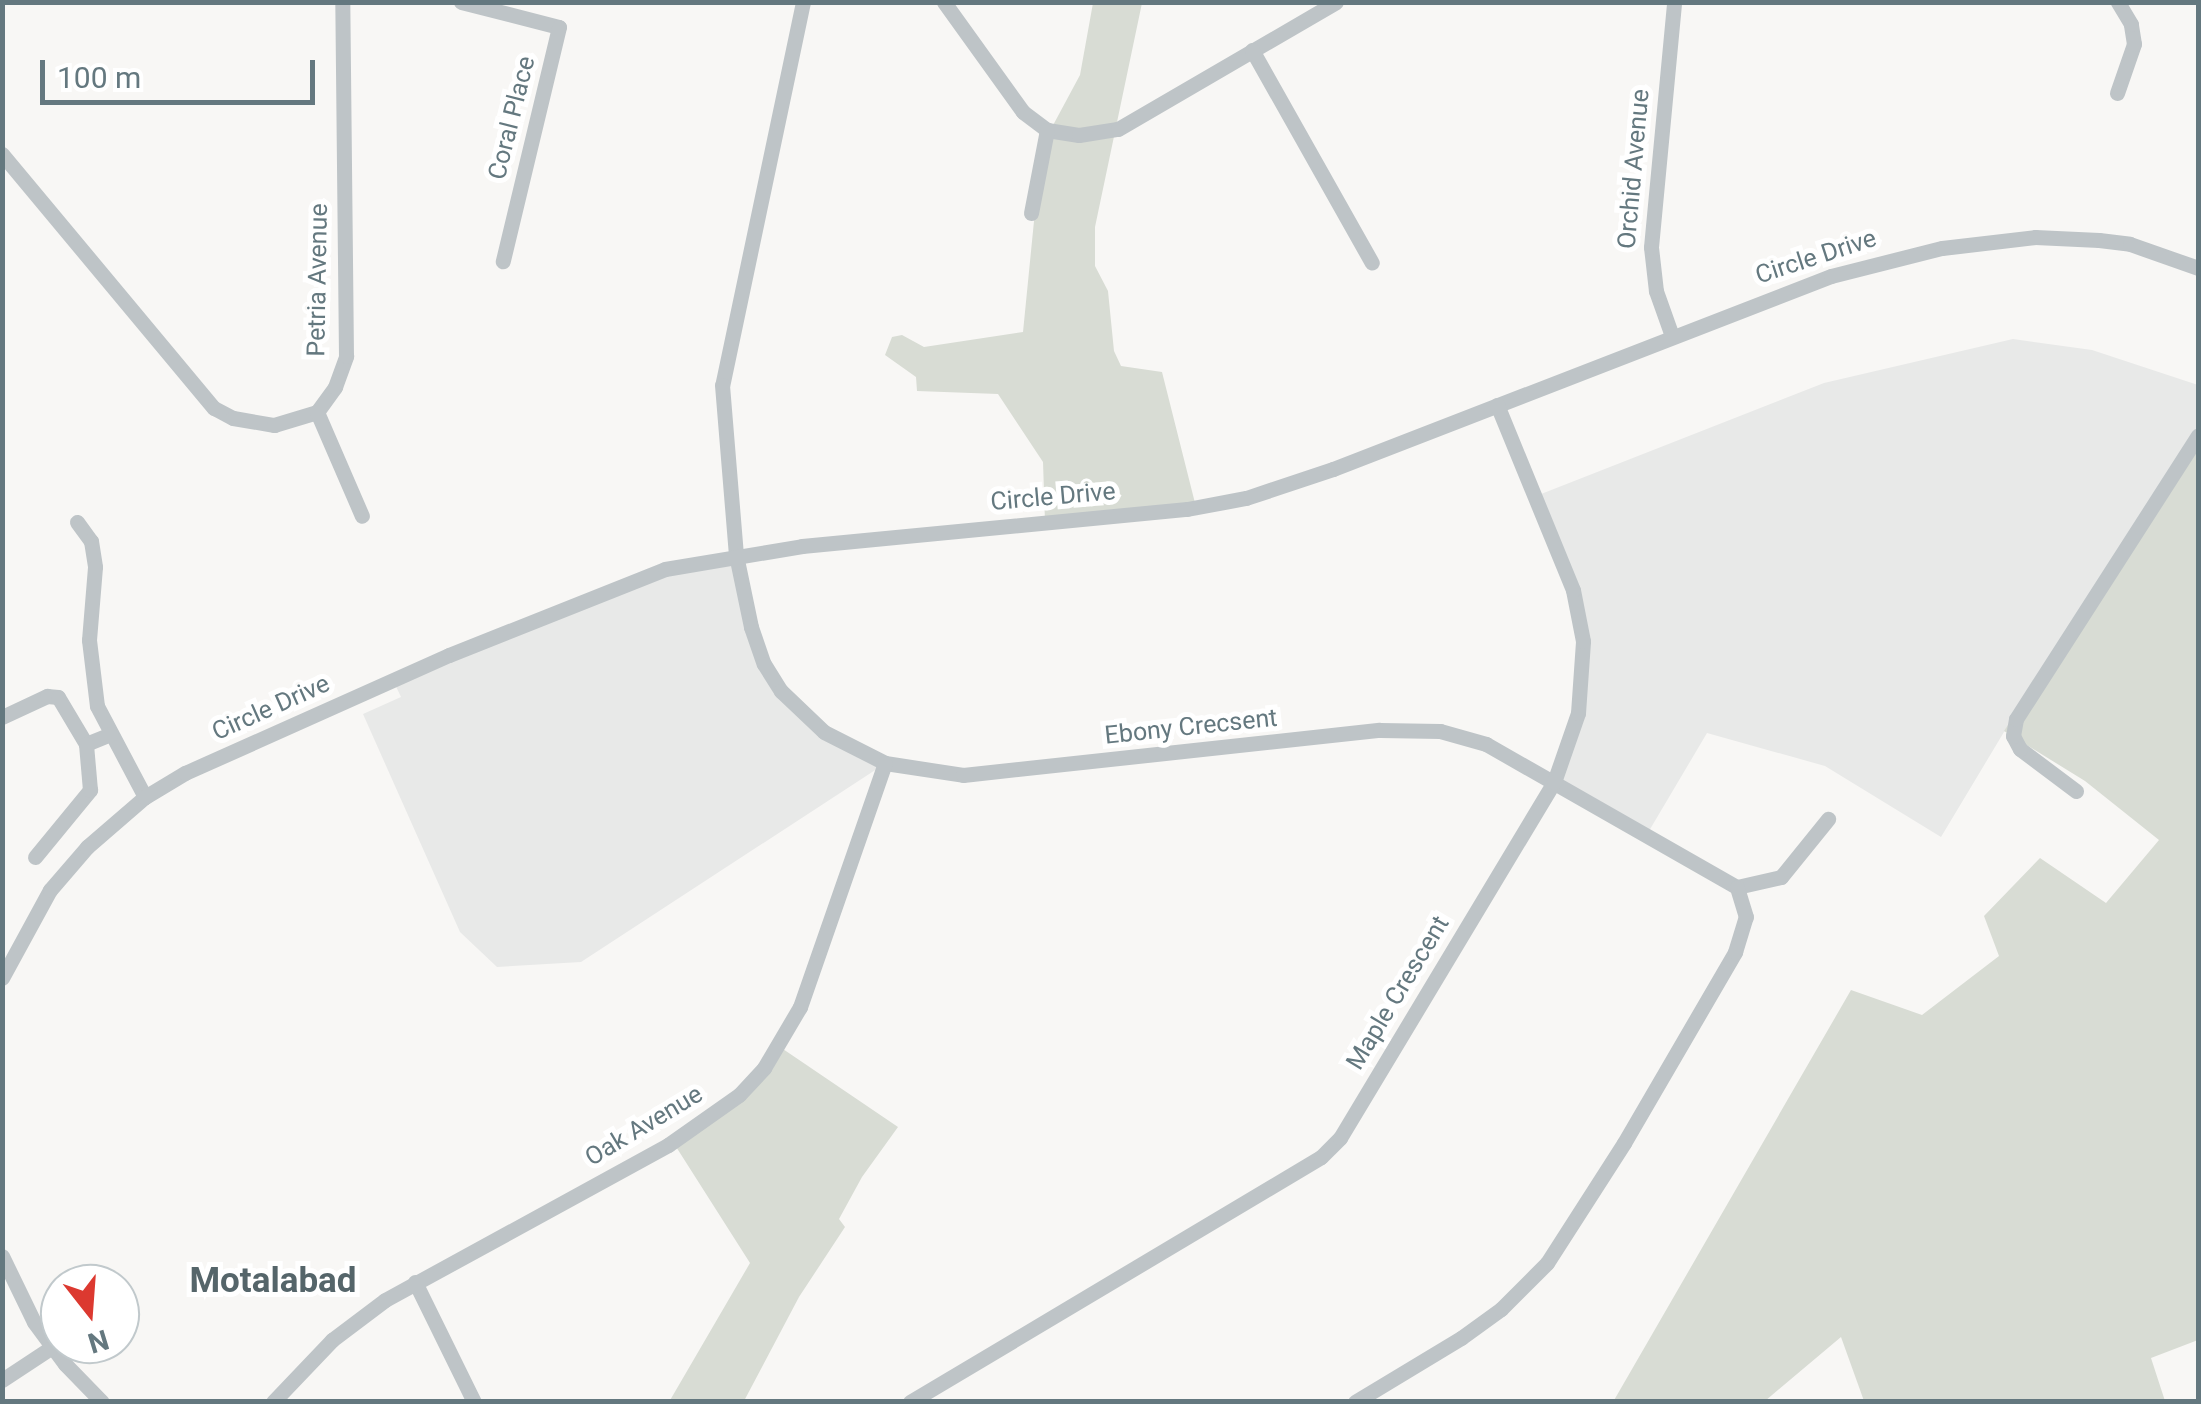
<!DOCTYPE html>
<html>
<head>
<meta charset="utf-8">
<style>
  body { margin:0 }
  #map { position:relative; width:2201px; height:1404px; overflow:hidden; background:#f8f7f5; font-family:Roboto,sans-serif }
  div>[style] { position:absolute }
  .built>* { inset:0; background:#e8e9e8 }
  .green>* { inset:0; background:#d8dcd4 }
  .minor>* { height:15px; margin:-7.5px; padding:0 7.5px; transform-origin:7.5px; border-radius:7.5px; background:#bec4c7 }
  span { translate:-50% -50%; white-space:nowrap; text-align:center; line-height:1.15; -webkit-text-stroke:10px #fff; paint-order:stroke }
  .street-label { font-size:25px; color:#64787f }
  .district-label { font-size:35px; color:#55656a; font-weight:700 }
  .frame { position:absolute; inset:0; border:5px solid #64787f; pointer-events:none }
  .north { position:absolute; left:40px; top:1264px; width:100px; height:100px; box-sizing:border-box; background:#fff; border:2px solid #c1c9cc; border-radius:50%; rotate:163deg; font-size:28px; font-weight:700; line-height:40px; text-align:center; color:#64787f }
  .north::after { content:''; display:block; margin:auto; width:35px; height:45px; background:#dc3930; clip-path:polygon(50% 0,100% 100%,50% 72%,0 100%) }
  .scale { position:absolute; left:40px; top:60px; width:275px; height:45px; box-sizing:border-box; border:5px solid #64787f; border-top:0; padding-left:12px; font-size:30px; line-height:35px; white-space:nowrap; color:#64787f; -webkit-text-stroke:8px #fff; paint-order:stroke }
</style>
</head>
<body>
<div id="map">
  <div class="built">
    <i style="clip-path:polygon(2013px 339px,2092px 350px,2198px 385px,2198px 433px,2034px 682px,1941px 837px,1825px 766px,1707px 733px,1646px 836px,1549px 778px,1568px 743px,1584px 641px,1536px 496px,1824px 383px)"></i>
    <i style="clip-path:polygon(738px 554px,765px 663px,802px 713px,886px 763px,581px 962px,497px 967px,460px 932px,363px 714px,401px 697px,392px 678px,526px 620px)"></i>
  </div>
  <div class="green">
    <i style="clip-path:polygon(1093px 3px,1142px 3px,1095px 227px,1095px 266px,1108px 291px,1114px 351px,1121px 366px,1162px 372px,1196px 507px,1045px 522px,1043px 462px,998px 394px,917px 391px,916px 377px,885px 355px,892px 337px,902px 335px,924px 347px,1023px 332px,1035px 211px,1051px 129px,1080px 75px)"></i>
    <i style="clip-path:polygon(2198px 433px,2198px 1340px,2151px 1358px,2165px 1401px,1864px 1401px,1841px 1337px,1765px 1401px,1613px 1402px,1851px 990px,1922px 1015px,1999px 956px,1984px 916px,2040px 858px,2106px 903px,2159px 840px,2085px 781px,2004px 731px)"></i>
    <i style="clip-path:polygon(780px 1047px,898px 1127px,862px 1177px,839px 1219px,845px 1227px,799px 1297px,744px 1401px,669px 1402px,750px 1263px,673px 1142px,705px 1123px)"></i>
  </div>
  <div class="minor">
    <i style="left:461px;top:2px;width:101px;rotate:14.3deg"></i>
    <i style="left:559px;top:27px;width:241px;rotate:103.5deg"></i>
    <i style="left:803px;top:2px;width:391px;rotate:101.9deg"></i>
    <i style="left:722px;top:385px;width:171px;rotate:85.3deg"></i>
    <i style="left:736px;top:555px;width:74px;rotate:78.2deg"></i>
    <i style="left:751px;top:627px;width:39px;rotate:71deg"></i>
    <i style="left:764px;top:664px;width:32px;rotate:58deg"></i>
    <i style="left:781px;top:691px;width:59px;rotate:43.6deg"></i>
    <i style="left:824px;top:732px;width:68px;rotate:26.9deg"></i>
    <i style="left:885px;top:763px;width:79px;rotate:8.7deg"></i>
    <i style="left:963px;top:775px;width:419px;rotate:-6.2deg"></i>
    <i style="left:1380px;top:730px;width:60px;rotate:1deg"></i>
    <i style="left:1440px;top:731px;width:48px;rotate:15.8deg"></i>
    <i style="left:1486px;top:744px;width:289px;rotate:29.7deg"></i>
    <i style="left:1737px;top:887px;width:45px;rotate:-12.8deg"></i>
    <i style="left:1781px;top:877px;width:75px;rotate:-51deg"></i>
    <i style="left:944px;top:2px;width:135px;rotate:54.3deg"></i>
    <i style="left:1023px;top:112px;width:30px;rotate:37deg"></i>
    <i style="left:1047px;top:130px;width:32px;rotate:9deg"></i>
    <i style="left:1079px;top:135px;width:39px;rotate:-9deg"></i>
    <i style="left:1118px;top:129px;width:252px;rotate:-30.2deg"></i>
    <i style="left:1252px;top:50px;width:244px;rotate:60.6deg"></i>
    <i style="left:2117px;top:93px;width:52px;rotate:-70.9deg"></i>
    <i style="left:2134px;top:44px;width:20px;rotate:-99deg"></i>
    <i style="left:2131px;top:24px;width:26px;rotate:-121deg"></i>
    <i style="left:2px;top:154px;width:331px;rotate:50.2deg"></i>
    <i style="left:214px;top:408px;width:21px;rotate:28deg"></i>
    <i style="left:233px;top:418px;width:42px;rotate:9.7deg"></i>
    <i style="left:274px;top:425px;width:45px;rotate:-16.8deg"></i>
    <i style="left:317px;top:412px;width:31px;rotate:-54deg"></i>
    <i style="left:335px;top:387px;width:33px;rotate:-70deg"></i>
    <i style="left:346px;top:356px;width:354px;rotate:-90.6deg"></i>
    <i style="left:1031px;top:213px;width:85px;rotate:-79.1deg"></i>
    <i style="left:1672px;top:336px;width:48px;rotate:-109.6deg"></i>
    <i style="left:1656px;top:291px;width:44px;rotate:-96.5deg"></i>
    <i style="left:1651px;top:247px;width:246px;rotate:-84.6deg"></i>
    <i style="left:317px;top:412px;width:113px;rotate:66.6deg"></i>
    <i style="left:77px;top:522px;width:24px;rotate:54deg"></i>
    <i style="left:91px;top:541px;width:26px;rotate:81deg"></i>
    <i style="left:95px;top:567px;width:73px;rotate:94.7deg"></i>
    <i style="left:89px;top:640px;width:66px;rotate:83.1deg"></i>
    <i style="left:97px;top:706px;width:103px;rotate:62.2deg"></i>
    <i style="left:2px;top:717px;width:50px;rotate:-25deg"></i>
    <i style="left:47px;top:696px;width:11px;rotate:5deg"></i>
    <i style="left:58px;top:697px;width:55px;rotate:59.2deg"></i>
    <i style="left:86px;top:744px;width:27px;rotate:-22deg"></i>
    <i style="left:2076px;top:791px;width:70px;rotate:-143.1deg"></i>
    <i style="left:2020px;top:749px;width:15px;rotate:-118deg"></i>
    <i style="left:2013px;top:736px;width:17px;rotate:-80deg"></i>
    <i style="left:2016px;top:719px;width:337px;rotate:-57.3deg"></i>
    <i style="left:35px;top:857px;width:87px;rotate:-50.6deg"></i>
    <i style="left:90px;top:790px;width:46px;rotate:-95deg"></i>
    <i style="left:2px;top:978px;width:100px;rotate:-61.4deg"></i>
    <i style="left:50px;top:890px;width:57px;rotate:-49.3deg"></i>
    <i style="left:87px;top:847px;width:77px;rotate:-40.8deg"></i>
    <i style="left:145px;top:797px;width:47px;rotate:-31deg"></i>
    <i style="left:185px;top:773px;width:289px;rotate:-24.1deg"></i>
    <i style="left:449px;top:655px;width:232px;rotate:-21.7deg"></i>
    <i style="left:665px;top:569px;width:139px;rotate:-9.5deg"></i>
    <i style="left:802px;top:546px;width:387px;rotate:-5.5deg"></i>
    <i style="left:1187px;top:509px;width:60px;rotate:-10.6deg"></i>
    <i style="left:1246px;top:498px;width:92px;rotate:-18.4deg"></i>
    <i style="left:1333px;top:469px;width:534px;rotate:-21.18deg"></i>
    <i style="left:1831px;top:276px;width:114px;rotate:-14.2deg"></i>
    <i style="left:1942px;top:248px;width:94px;rotate:-6.7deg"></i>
    <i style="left:2035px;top:237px;width:64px;rotate:2.7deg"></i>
    <i style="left:2099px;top:240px;width:31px;rotate:7deg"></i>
    <i style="left:2130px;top:244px;width:72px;rotate:19.4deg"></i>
    <i style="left:2px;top:1256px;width:73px;rotate:64.1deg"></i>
    <i style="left:34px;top:1322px;width:52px;rotate:53.6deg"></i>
    <i style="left:65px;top:1364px;width:53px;rotate:45.8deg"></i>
    <i style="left:415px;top:1282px;width:134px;rotate:63.8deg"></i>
    <i style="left:2px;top:1380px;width:60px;rotate:-33.4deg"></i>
    <i style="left:273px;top:1402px;width:86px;rotate:-46.4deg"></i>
    <i style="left:332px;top:1340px;width:66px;rotate:-37deg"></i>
    <i style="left:385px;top:1300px;width:323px;rotate:-28.7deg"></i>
    <i style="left:668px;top:1145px;width:87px;rotate:-35.2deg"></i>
    <i style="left:739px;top:1095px;width:37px;rotate:-47deg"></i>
    <i style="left:764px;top:1068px;width:71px;rotate:-59.5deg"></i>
    <i style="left:800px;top:1007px;width:258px;rotate:-70.8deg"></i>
    <i style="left:910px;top:1402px;width:478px;rotate:-30.8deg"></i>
    <i style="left:1321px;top:1157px;width:27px;rotate:-45deg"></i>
    <i style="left:1340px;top:1138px;width:415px;rotate:-59deg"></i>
    <i style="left:1554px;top:782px;width:73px;rotate:-70.8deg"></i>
    <i style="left:1578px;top:713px;width:72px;rotate:-86deg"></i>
    <i style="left:1583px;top:641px;width:52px;rotate:-101.1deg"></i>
    <i style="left:1573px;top:590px;width:200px;rotate:-112.3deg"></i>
    <i style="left:1355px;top:1402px;width:124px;rotate:-31.1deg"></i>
    <i style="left:1461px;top:1338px;width:49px;rotate:-35.9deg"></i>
    <i style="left:1501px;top:1309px;width:65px;rotate:-45deg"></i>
    <i style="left:1547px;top:1263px;width:143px;rotate:-57.3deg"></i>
    <i style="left:1624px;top:1143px;width:221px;rotate:-59.8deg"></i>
    <i style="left:1735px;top:952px;width:37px;rotate:-73deg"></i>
    <i style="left:1746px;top:917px;width:31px;rotate:-107deg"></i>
  </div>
  <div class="street-label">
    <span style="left:512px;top:118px;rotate:-76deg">Coral Place</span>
    <span style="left:1634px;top:169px;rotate:-85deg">Orchid Avenue</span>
    <span style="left:1816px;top:257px;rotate:-18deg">Circle Drive</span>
    <span style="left:318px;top:280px;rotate:-89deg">Petria Avenue</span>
    <span style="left:1053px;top:497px;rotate:-5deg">Circle Drive</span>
    <span style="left:271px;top:708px;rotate:-24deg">Circle Drive</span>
    <span style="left:1191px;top:727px;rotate:-6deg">Ebony Crecsent</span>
    <span style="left:1398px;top:993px;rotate:-59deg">Maple Crescent</span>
    <span style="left:644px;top:1126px;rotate:-31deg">Oak Avenue</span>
  </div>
  <div class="district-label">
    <span style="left:273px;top:1281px">Motalabad</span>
  </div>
  <div class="frame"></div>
  <div class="north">N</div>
  <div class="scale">100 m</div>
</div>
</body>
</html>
